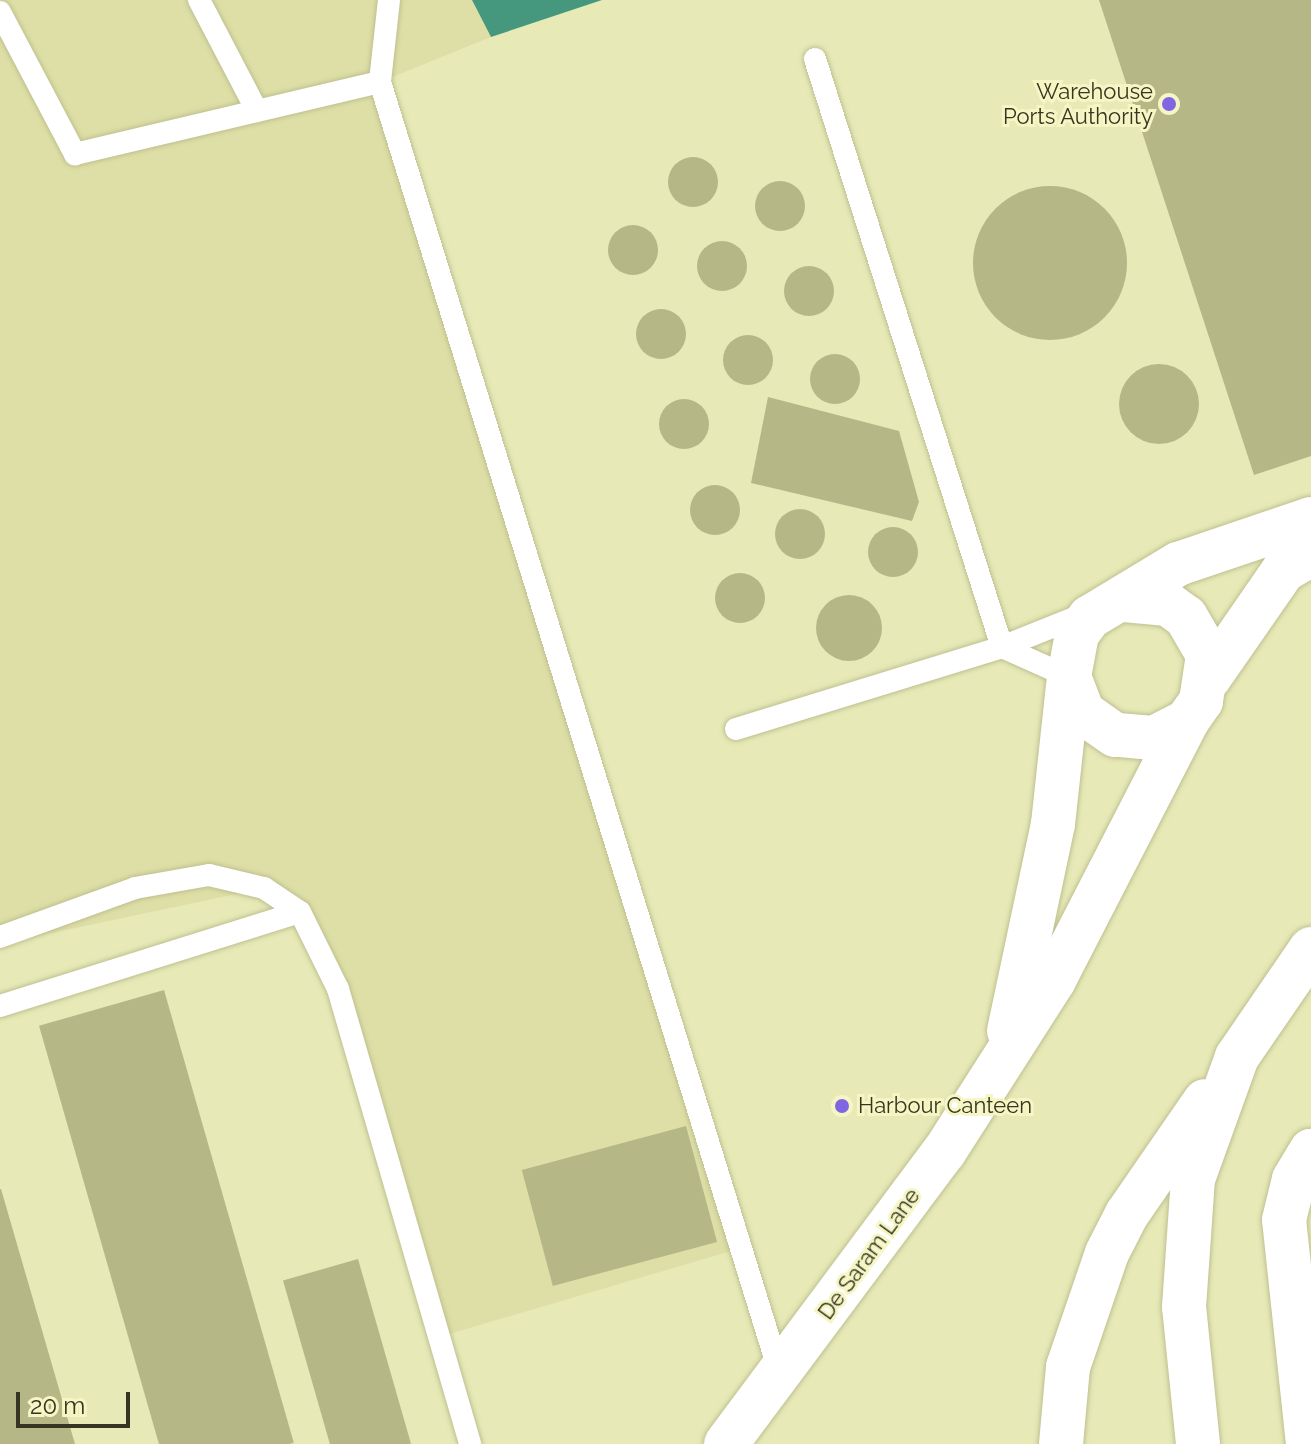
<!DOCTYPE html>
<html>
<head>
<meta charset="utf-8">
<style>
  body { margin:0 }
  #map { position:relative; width:1311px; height:1444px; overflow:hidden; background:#e7e9b7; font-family:Raleway,sans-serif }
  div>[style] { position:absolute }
  .built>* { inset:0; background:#dedfa6 }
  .water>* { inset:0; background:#45987d }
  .building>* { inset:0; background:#b5b787; transform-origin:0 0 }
  .round { border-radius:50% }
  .roads { filter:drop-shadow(0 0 2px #bfc090) drop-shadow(0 0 2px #bfc090) }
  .service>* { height:22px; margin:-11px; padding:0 11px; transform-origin:11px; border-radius:11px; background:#fff }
  .tertiary>* { height:44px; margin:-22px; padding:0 22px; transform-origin:22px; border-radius:22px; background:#fff }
  .dots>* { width:22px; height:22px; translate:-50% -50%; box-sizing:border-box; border:4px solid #f5f6c4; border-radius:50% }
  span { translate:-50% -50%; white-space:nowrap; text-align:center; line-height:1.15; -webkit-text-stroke:6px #f5f6c4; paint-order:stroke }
  .poi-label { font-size:22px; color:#353522 }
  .right { translate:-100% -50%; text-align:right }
  .left { translate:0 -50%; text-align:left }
  .street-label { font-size:22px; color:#353522 }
  .scale { position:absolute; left:16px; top:1392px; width:114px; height:36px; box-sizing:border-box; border:4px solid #353522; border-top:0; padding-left:10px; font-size:24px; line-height:28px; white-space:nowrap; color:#353522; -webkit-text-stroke:6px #f5f6c4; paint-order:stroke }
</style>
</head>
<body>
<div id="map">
  <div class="built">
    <i style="clip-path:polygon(0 0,472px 0,491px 37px,380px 82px,738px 1249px,439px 1337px,338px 989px,300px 912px,264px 888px,0 944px)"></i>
  </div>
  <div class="water">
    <i style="clip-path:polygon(472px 0,602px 0,491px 37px)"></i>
  </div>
  <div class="building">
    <i style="clip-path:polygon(1099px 0,1311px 0,1311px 456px,1254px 475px)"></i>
    <i class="round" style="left:668px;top:157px;width:50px;height:50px"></i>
    <i class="round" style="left:755px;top:181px;width:50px;height:50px"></i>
    <i class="round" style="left:973px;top:186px;width:154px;height:154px"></i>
    <i class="round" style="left:608px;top:225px;width:50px;height:50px"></i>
    <i class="round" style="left:697px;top:241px;width:50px;height:50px"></i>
    <i class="round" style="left:784px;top:266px;width:50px;height:50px"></i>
    <i class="round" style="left:636px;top:309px;width:50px;height:50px"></i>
    <i class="round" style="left:723px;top:335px;width:50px;height:50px"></i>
    <i class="round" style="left:810px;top:354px;width:50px;height:50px"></i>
    <i class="round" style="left:1119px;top:364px;width:80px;height:80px"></i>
    <i style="clip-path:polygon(768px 397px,899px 431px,919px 502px,912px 521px,751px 483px)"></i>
    <i class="round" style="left:659px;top:399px;width:50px;height:50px"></i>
    <i class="round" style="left:690px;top:485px;width:50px;height:50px"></i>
    <i class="round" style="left:775px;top:509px;width:50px;height:50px"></i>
    <i class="round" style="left:868px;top:527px;width:50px;height:50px"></i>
    <i class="round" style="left:715px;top:573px;width:50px;height:50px"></i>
    <i class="round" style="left:816px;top:595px;width:66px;height:66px"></i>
    <i style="left:164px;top:990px;width:471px;height:130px;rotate:74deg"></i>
    <i style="left:686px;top:1126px;width:120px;height:170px;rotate:75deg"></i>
    <i style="clip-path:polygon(0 1189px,1px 1189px,75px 1444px,0 1444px)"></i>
    <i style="left:358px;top:1259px;width:192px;height:78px;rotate:74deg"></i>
  </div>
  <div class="roads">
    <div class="service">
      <i style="left:199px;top:0;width:125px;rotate:62.4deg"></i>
      <i style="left:389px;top:0;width:82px;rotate:96.3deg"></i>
      <i style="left:380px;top:82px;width:1353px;rotate:72.8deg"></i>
      <i style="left:0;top:12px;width:161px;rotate:62.2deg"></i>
      <i style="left:75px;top:154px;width:313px;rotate:-13.3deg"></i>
      <i style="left:815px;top:59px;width:617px;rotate:72.36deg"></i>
      <i style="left:1002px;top:647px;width:73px;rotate:24.1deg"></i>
      <i style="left:736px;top:729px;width:278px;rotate:-17.1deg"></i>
      <i style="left:1002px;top:647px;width:88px;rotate:-21.9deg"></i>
      <i style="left:0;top:937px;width:144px;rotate:-19.9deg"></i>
      <i style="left:135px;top:888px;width:75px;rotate:-10deg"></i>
      <i style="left:209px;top:875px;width:57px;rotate:13.3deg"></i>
      <i style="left:264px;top:888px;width:43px;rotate:33.7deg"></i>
      <i style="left:300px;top:912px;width:86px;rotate:63.7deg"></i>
      <i style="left:338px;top:989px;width:474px;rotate:73.8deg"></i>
      <i style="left:0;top:1006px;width:314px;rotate:-17.4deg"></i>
    </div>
    <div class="tertiary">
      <i style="left:1124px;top:600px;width:44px;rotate:5.2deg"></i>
      <i style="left:1168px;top:604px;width:22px;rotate:36deg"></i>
      <i style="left:1186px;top:617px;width:44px;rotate:59.9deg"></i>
      <i style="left:1208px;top:655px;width:47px;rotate:98.7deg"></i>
      <i style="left:1201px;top:701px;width:24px;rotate:125deg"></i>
      <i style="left:1187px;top:721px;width:38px;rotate:153deg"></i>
      <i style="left:1153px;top:738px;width:38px;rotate:-175deg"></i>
      <i style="left:1115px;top:735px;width:39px;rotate:-145deg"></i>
      <i style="left:1083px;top:713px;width:39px;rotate:-111deg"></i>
      <i style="left:1069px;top:677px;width:44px;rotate:-79.5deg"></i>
      <i style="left:1077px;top:634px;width:21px;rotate:-53deg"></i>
      <i style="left:1090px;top:617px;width:103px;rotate:-31.1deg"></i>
      <i style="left:1178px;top:564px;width:140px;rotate:-18.7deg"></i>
      <i style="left:1209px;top:678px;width:130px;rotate:-55.3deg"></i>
      <i style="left:1283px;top:571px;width:33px;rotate:-31deg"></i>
      <i style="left:1009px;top:1031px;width:212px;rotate:-78deg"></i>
      <i style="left:1053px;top:824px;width:148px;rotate:-83.8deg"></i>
      <i style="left:726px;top:1444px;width:364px;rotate:-53.3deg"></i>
      <i style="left:944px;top:1152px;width:204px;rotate:-57.4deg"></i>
      <i style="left:1054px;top:980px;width:291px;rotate:-62.8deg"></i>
      <i style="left:1061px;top:1444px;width:77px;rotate:-84.8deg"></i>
      <i style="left:1068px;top:1367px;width:120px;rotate:-71.1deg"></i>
      <i style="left:1107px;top:1253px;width:44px;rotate:-62.9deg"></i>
      <i style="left:1127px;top:1214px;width:137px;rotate:-55.4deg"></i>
      <i style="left:1198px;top:1444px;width:138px;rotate:-95.8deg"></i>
      <i style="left:1184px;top:1307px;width:128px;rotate:-86deg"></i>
      <i style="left:1193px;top:1179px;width:130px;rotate:-70.2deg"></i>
      <i style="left:1237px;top:1057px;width:131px;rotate:-55.6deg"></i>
      <i style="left:1308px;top:1444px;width:225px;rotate:-96.1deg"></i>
      <i style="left:1284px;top:1220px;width:42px;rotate:-76.3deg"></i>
      <i style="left:1294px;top:1179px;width:33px;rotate:-59deg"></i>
    </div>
  </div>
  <div class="dots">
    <i style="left:1169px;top:104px;background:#7f66e2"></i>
    <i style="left:842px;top:1106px;background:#7f66e2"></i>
  </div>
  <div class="poi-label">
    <span class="right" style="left:1153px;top:104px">Warehouse<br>Ports Authority</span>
    <span class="left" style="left:858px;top:1106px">Harbour Canteen</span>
  </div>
  <div class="street-label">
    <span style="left:869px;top:1254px;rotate:-54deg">De Saram Lane</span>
  </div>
  <div class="scale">20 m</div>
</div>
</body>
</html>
